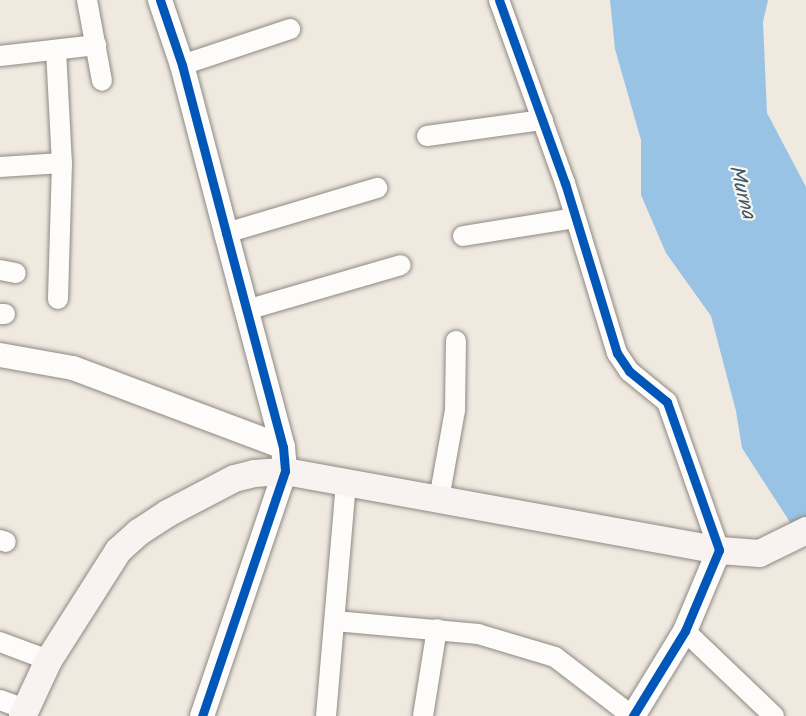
<!DOCTYPE html>
<html>
<head>
<meta charset="utf-8">
<style>
  body { margin:0 }
  #map { position:relative; width:806px; height:716px; overflow:hidden; background:#f0e9df; font-family:Kalam,sans-serif }
  div>[style] { position:absolute }
  .water>* { inset:0; background:#98c3e4 }
  .roads { filter:drop-shadow(0 0 2px #8c8984) drop-shadow(0 0 2px #8c8984) }
  .minor>* { height:20px; margin:-10px; padding:0 10px; transform-origin:10px; border-radius:10px; background:#fdfcfa }
  .tertiary>* { height:24px; margin:-12px; padding:0 12px; transform-origin:12px; border-radius:12px; background:#fdfcfa }
  .secondary>* { height:27px; margin:-13.5px; padding:0 13.5px; transform-origin:13.5px; border-radius:13.5px; background:#f8f3f0 }
  .cycleway>* { height:9px; margin:-4.5px; padding:0 4.5px; transform-origin:4.5px; border-radius:4.5px; background:#0057b8 }
  span { translate:-50% -50%; white-space:nowrap; text-align:center; line-height:1.15; -webkit-text-stroke:4.5px #fbf7ec; paint-order:stroke }
  .water-label { font-size:21px; color:#3e586d; font-style:italic }
</style>
</head>
<body>
<div id="map">
  <div class="water">
    <i style="clip-path:polygon(610px 0,768px 0,763px 22px,767px 113px,806px 187px,806px 547px,742px 448px,736px 411px,711px 316px,666px 253px,641px 195px,641px 140px,615px 49px)"></i>
  </div>
  <div class="roads">
    <div class="minor">
      <i style="left:87px;top:0;width:82px;rotate:79.5deg"></i>
      <i style="left:499px;top:0;width:195px;rotate:70.2deg"></i>
      <i style="left:565px;top:183px;width:178px;rotate:73deg"></i>
      <i style="left:617px;top:353px;width:22px;rotate:56deg"></i>
      <i style="left:629px;top:371px;width:49px;rotate:39.2deg"></i>
      <i style="left:667px;top:402px;width:157px;rotate:70.6deg"></i>
      <i style="left:56px;top:50px;width:113px;rotate:87deg"></i>
      <i style="left:62px;top:163px;width:136px;rotate:91.7deg"></i>
      <i style="left:0;top:56px;width:97px;rotate:-6.5deg"></i>
      <i style="left:182px;top:65px;width:114px;rotate:-18.4deg"></i>
      <i style="left:427px;top:136px;width:117px;rotate:-7.9deg"></i>
      <i style="left:0;top:167px;width:62px;rotate:-3.7deg"></i>
      <i style="left:226px;top:233px;width:158px;rotate:-16.6deg"></i>
      <i style="left:463px;top:236px;width:113px;rotate:-9.1deg"></i>
      <i style="left:0;top:270px;width:16px;rotate:11deg"></i>
      <i style="left:246px;top:310px;width:161px;rotate:-16.2deg"></i>
      <i style="left:0;top:314px;width:5px"></i>
      <i style="left:439px;top:499px;width:90px;rotate:-79.8deg"></i>
      <i style="left:455px;top:410px;width:69px;rotate:-89.2deg"></i>
      <i style="left:0;top:540px;width:6px;rotate:18deg"></i>
      <i style="left:335px;top:621px;width:144px;rotate:5.2deg"></i>
      <i style="left:478px;top:634px;width:80px;rotate:16.6deg"></i>
      <i style="left:555px;top:657px;width:97px;rotate:37.5deg"></i>
      <i style="left:685px;top:631px;width:123px;rotate:43.7deg"></i>
      <i style="left:0;top:642px;width:51px;rotate:20.6deg"></i>
      <i style="left:0;top:700px;width:27px;rotate:20deg"></i>
      <i style="left:326px;top:716px;width:235px;rotate:-85.1deg"></i>
      <i style="left:423px;top:716px;width:88px;rotate:-80.9deg"></i>
    </div>
    <div class="tertiary">
      <i style="left:160px;top:0;width:69px;rotate:71.3deg"></i>
      <i style="left:182px;top:65px;width:174px;rotate:75.3deg"></i>
      <i style="left:226px;top:233px;width:221px;rotate:75.1deg"></i>
      <i style="left:283px;top:447px;width:24px;rotate:85deg"></i>
      <i style="left:285px;top:471px;width:259px;rotate:108.7deg"></i>
      <i style="left:0;top:355px;width:74px;rotate:10.1deg"></i>
      <i style="left:73px;top:368px;width:224px;rotate:20.6deg"></i>
      <i style="left:633px;top:716px;width:100px;rotate:-58.5deg"></i>
      <i style="left:685px;top:631px;width:88px;rotate:-67.2deg"></i>
    </div>
    <div class="secondary">
      <i style="left:22px;top:716px;width:62px;rotate:-65.1deg"></i>
      <i style="left:48px;top:660px;width:130px;rotate:-57.5deg"></i>
      <i style="left:118px;top:550px;width:27px;rotate:-42deg"></i>
      <i style="left:138px;top:532px;width:35px;rotate:-33deg"></i>
      <i style="left:167px;top:513px;width:76px;rotate:-27.6deg"></i>
      <i style="left:234px;top:478px;width:21px;rotate:-14deg"></i>
      <i style="left:254px;top:473px;width:31px;rotate:-4deg"></i>
      <i style="left:285px;top:471px;width:441px;rotate:10.3deg"></i>
      <i style="left:719px;top:550px;width:40px;rotate:4.3deg"></i>
      <i style="left:759px;top:553px;width:52px;rotate:-26.1deg"></i>
    </div>
  </div>
  <div class="cycleway">
    <i style="left:160px;top:0;width:69px;rotate:71.3deg"></i>
    <i style="left:182px;top:65px;width:174px;rotate:75.3deg"></i>
    <i style="left:226px;top:233px;width:221px;rotate:75.1deg"></i>
    <i style="left:283px;top:447px;width:24px;rotate:85deg"></i>
    <i style="left:285px;top:471px;width:259px;rotate:108.7deg"></i>
    <i style="left:499px;top:0;width:195px;rotate:70.2deg"></i>
    <i style="left:565px;top:183px;width:178px;rotate:73deg"></i>
    <i style="left:617px;top:353px;width:22px;rotate:56deg"></i>
    <i style="left:629px;top:371px;width:49px;rotate:39.2deg"></i>
    <i style="left:667px;top:402px;width:157px;rotate:70.6deg"></i>
    <i style="left:719px;top:550px;width:88px;rotate:112.8deg"></i>
    <i style="left:685px;top:631px;width:100px;rotate:121.5deg"></i>
  </div>
  <div class="water-label">
    <span style="left:741px;top:192px;rotate:75deg">Murna</span>
  </div>
</div>
</body>
</html>
